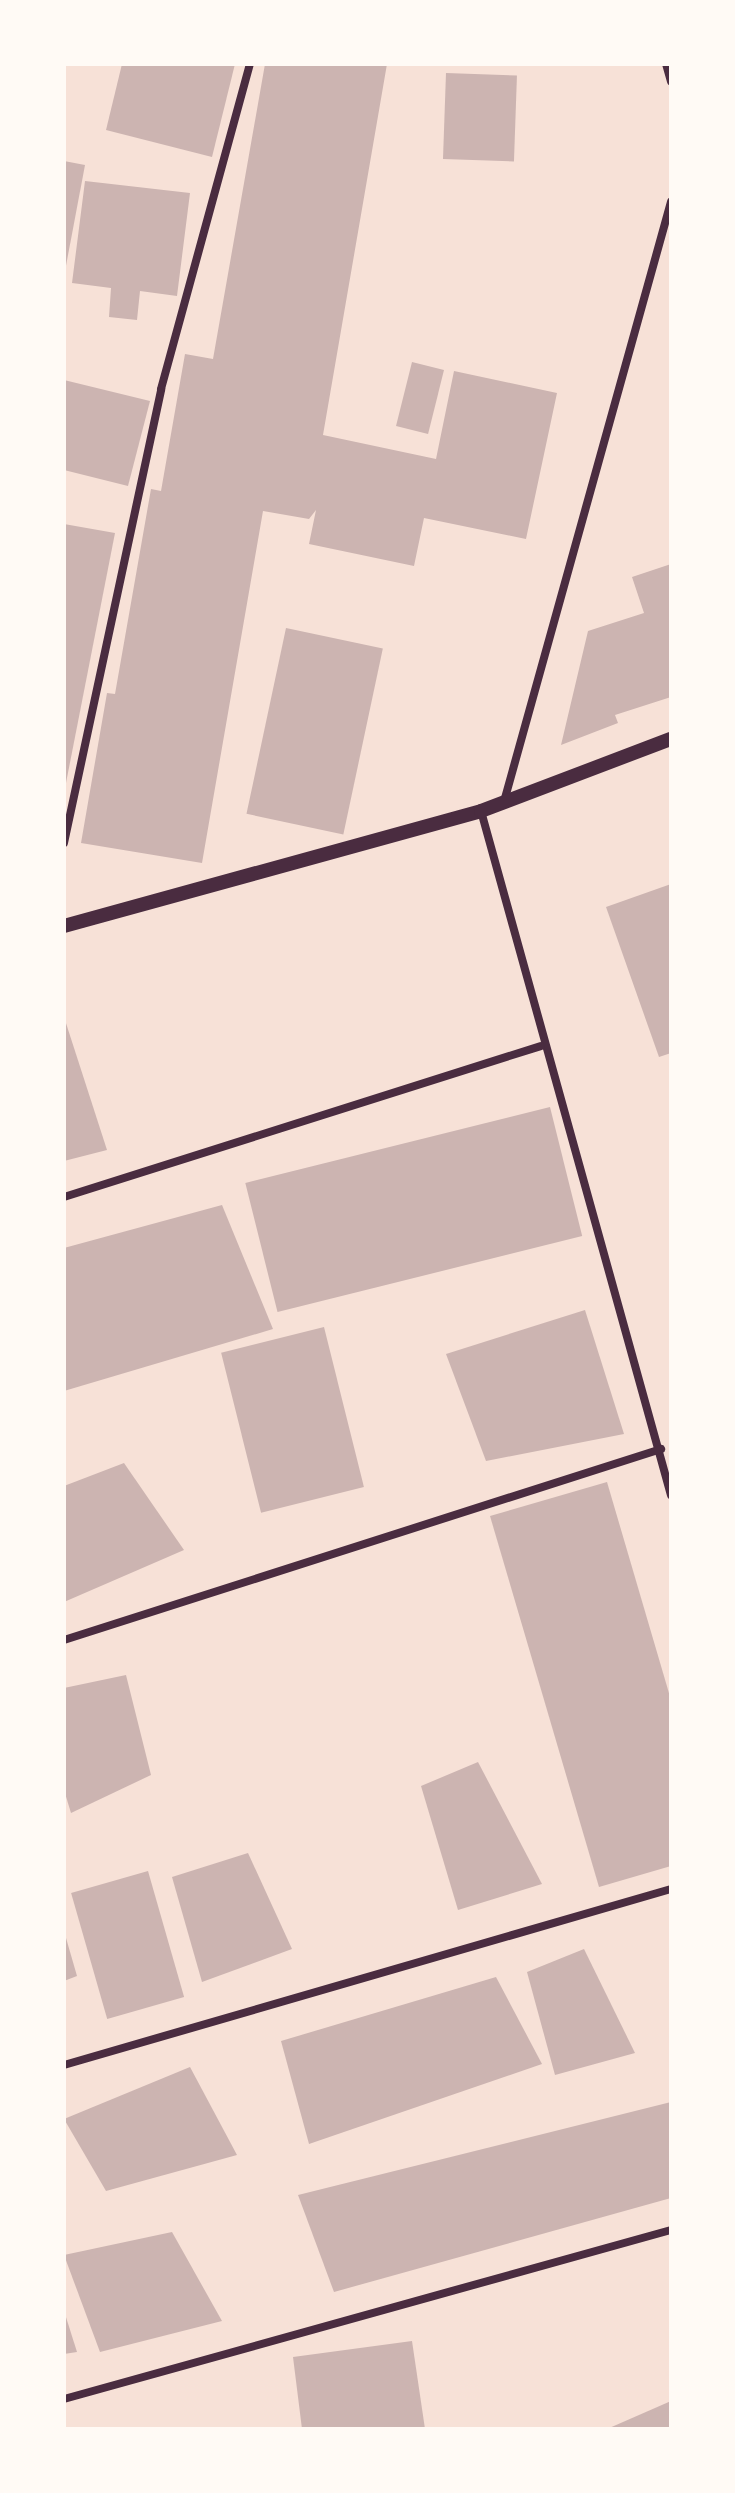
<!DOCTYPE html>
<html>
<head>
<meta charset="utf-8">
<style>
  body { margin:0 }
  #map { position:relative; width:735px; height:2493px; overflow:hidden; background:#f7e1d7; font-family:Montserrat,sans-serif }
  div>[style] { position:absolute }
  .building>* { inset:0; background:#ccb4b1; transform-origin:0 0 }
  .minor>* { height:8px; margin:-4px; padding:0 4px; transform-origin:4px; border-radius:4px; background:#4a2c40 }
  .tertiary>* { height:14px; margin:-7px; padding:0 7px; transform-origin:7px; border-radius:7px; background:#4a2c40 }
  span { translate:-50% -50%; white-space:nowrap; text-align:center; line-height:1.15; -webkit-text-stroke:6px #fffaf5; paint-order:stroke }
  .frame { position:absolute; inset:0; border:66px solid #fffaf5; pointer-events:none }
</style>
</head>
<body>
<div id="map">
  <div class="building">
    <i style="clip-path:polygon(122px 64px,235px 64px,212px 157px,106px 130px)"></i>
    <i style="clip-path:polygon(265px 64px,387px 64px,323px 435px,436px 459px,454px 371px,557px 393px,526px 539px,424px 518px,414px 566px,309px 544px,316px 510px,309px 519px,263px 511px,202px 863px,81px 843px,107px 693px,115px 694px,151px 489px,161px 491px,185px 354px,213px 359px)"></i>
    <i style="left:446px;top:73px;width:71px;height:86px;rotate:2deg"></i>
    <i style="clip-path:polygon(64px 161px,85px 165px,65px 271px,64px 270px)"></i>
    <i style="clip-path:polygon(85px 181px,190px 193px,177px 296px,140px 291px,137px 320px,109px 317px,111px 288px,72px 283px)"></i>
    <i style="left:412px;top:362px;width:33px;height:66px;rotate:14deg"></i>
    <i style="clip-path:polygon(64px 380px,150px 401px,128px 486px,64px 470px)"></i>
    <i style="clip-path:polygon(64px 524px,115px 533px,65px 788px,64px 788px)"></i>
    <i style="clip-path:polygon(671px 564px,671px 697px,615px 715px,618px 723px,561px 745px,588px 631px,644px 613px,632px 577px)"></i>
    <i style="left:286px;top:628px;width:99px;height:190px;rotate:12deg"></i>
    <i style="clip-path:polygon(671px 884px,671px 1053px,659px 1057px,606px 907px)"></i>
    <i style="clip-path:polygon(64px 1017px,107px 1150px,64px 1161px)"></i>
    <i style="left:550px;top:1107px;width:133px;height:314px;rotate:76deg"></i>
    <i style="clip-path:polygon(222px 1205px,273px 1329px,64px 1391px,64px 1248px)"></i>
    <i style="clip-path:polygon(585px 1310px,624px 1434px,486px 1461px,446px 1354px)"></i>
    <i style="left:324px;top:1327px;width:165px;height:106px;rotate:76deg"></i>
    <i style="clip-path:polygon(124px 1463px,184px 1550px,64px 1602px,64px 1486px)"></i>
    <i style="clip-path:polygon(607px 1482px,671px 1700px,671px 1866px,599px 1887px,490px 1516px)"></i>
    <i style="clip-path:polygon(126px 1675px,151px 1775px,71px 1813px,64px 1790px,64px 1688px)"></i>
    <i style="clip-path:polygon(478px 1762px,542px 1884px,458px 1910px,421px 1786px)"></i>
    <i style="clip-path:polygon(248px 1853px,292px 1949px,202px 1982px,172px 1877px)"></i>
    <i style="left:148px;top:1871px;width:131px;height:80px;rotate:74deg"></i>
    <i style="clip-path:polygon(64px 1931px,77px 1976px,64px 1981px)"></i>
    <i style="clip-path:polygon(584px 1949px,635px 2053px,555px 2075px,527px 1972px)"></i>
    <i style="clip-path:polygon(496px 1977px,542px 2064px,309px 2144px,281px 2041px)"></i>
    <i style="clip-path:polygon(190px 2067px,237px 2155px,106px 2191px,64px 2119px)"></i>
    <i style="clip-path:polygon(671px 2102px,671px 2198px,334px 2292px,298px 2195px)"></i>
    <i style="clip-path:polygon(172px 2232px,222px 2321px,100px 2352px,64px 2255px)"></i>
    <i style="clip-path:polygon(64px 2314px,65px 2314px,77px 2352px,64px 2354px)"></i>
    <i style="clip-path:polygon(412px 2341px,425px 2429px,302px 2429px,293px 2357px)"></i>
    <i style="clip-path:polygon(671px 2401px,671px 2429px,607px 2429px)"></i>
  </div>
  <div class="minor">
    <i style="left:666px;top:64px;width:18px;rotate:74deg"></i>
    <i style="left:505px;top:798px;width:619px;rotate:-74.44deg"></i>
    <i style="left:481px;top:811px;width:710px;rotate:74.48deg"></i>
    <i style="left:64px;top:843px;width:464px;rotate:-77.9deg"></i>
    <i style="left:161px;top:389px;width:337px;rotate:-74.7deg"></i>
    <i style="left:64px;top:1197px;width:500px;rotate:-17.57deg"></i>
    <i style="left:64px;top:1640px;width:627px;rotate:-17.74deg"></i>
    <i style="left:64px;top:2065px;width:632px;rotate:-16.17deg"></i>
    <i style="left:64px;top:2399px;width:630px;rotate:-15.56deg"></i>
  </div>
  <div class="tertiary">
    <i style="left:64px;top:926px;width:433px;rotate:-15.4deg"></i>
    <i style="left:481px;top:811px;width:203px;rotate:-20.8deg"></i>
  </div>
  <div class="frame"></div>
</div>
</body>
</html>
